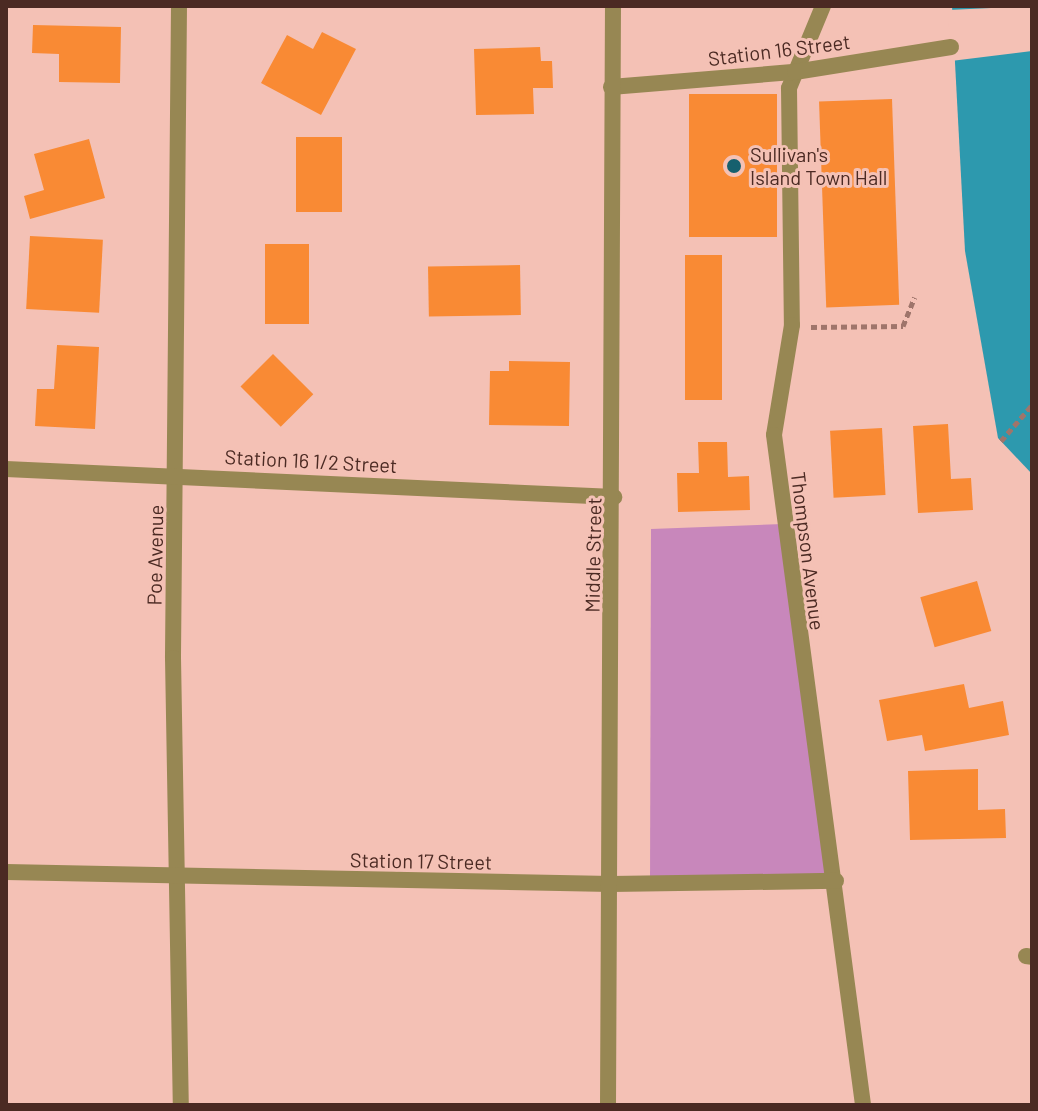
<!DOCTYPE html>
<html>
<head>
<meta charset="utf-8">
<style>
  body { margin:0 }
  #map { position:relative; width:1038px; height:1111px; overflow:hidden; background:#f4c1b5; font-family:Barlow,sans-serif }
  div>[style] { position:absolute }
  .green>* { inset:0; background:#c887bb }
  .water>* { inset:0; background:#2d99ae }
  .pier>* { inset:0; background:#f4c1b5 }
  .building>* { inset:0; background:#f98a34; transform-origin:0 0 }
  .path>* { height:5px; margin-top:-2.5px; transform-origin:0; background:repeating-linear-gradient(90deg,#9f756b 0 6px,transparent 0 10px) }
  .minor>* { height:16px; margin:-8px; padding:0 8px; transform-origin:8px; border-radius:8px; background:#978753 }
  .tertiary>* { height:16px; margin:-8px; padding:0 8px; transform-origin:8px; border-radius:8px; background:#978753 }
  .dots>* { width:22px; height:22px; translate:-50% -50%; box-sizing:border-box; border:4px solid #f4c1b5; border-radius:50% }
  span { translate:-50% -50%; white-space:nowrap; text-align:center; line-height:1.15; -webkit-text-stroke:6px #f4c1b5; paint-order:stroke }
  .street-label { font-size:20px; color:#4b2a23 }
  .poi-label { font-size:20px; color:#4b2a23 }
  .left { translate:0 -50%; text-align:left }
  .frame { position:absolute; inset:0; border:8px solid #4b2a23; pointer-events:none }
</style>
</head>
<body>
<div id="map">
  <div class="green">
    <i style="clip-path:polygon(783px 524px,836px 881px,650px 884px,651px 529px)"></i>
  </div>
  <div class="water">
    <i style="clip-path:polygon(952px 6px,1032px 6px,1032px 474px,998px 438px,965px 251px)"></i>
  </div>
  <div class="pier">
    <i style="clip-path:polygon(1032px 6px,1032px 51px,951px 61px,948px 10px)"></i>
  </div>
  <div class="building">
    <i style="clip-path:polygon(33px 25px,121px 27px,120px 83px,59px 82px,59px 54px,32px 53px)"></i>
    <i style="clip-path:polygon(322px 32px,356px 49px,321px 115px,261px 83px,287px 35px,313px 49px)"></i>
    <i style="clip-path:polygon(540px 47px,541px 61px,552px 61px,553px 88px,533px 88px,534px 114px,476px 115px,474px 49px)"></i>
    <i style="left:777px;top:94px;width:143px;height:88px;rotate:90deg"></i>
    <i style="left:892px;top:99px;width:206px;height:73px;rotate:88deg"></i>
    <i style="left:296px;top:137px;width:46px;height:75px"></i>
    <i style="clip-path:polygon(89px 139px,105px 198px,30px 219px,24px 196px,44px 190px,34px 154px)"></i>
    <i style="left:30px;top:236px;width:73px;height:73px;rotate:3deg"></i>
    <i style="left:265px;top:244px;width:44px;height:80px"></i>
    <i style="left:685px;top:255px;width:37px;height:145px"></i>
    <i style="left:520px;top:265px;width:50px;height:92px;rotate:89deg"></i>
    <i style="clip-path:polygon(57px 345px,99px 347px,95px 429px,35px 426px,37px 389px,54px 389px)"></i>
    <i style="left:273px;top:354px;width:57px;height:46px;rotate:45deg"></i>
    <i style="clip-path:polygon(509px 361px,570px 362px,569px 426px,489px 425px,490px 371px,509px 371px)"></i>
    <i style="clip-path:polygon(948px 424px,951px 479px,971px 478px,973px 510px,918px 513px,913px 426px)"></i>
    <i style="left:882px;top:428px;width:67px;height:52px;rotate:87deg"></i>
    <i style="clip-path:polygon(698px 442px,727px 442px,728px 477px,749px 476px,750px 510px,678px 512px,677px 473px,699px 473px)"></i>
    <i style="left:977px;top:581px;width:52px;height:59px;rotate:74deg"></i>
    <i style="clip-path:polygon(964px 684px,969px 708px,1003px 701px,1009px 735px,925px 751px,922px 735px,887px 741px,879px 700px)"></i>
    <i style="clip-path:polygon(978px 769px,978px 810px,1005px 809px,1006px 838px,910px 840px,908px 771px)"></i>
  </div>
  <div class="path">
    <i style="left:811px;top:327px;width:92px;rotate:-0.6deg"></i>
    <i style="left:903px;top:326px;width:31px;rotate:-68deg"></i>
    <i style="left:1001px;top:441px;width:48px;rotate:-49.3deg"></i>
  </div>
  <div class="minor">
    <i style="left:179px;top:6px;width:652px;rotate:90.53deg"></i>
    <i style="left:173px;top:658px;width:447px;rotate:89deg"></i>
    <i style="left:823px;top:6px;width:89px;rotate:112.5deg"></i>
    <i style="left:789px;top:88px;width:237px;rotate:89.3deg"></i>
    <i style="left:792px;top:325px;width:111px;rotate:99.3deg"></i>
    <i style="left:774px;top:435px;width:676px;rotate:82.43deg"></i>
    <i style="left:611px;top:87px;width:185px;rotate:-4.7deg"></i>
    <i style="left:795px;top:72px;width:158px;rotate:-9.1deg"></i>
    <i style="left:6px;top:469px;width:609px;rotate:2.64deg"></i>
    <i style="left:6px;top:872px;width:605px;rotate:1.14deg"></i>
    <i style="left:611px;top:884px;width:225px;rotate:-0.8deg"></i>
    <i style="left:1026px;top:956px;width:6px;rotate:9deg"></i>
  </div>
  <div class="tertiary">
    <i style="left:608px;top:1105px;width:1099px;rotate:-89.74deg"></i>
  </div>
  <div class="dots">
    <i style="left:734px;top:166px;background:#16606e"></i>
  </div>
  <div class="street-label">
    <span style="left:779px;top:50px;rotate:-7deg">Station 16 Street</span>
    <span style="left:311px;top:461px;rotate:3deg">Station 16 1/2 Street</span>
    <span style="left:808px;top:551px;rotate:83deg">Thompson Avenue</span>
    <span style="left:155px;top:555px;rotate:-89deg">Poe Avenue</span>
    <span style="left:593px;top:555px;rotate:-89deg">Middle Street</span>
    <span style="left:421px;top:861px;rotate:1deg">Station 17 Street</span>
  </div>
  <div class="poi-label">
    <span class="left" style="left:750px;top:166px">Sullivan's<br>Island Town Hall</span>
  </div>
  <div class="frame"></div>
</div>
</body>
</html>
